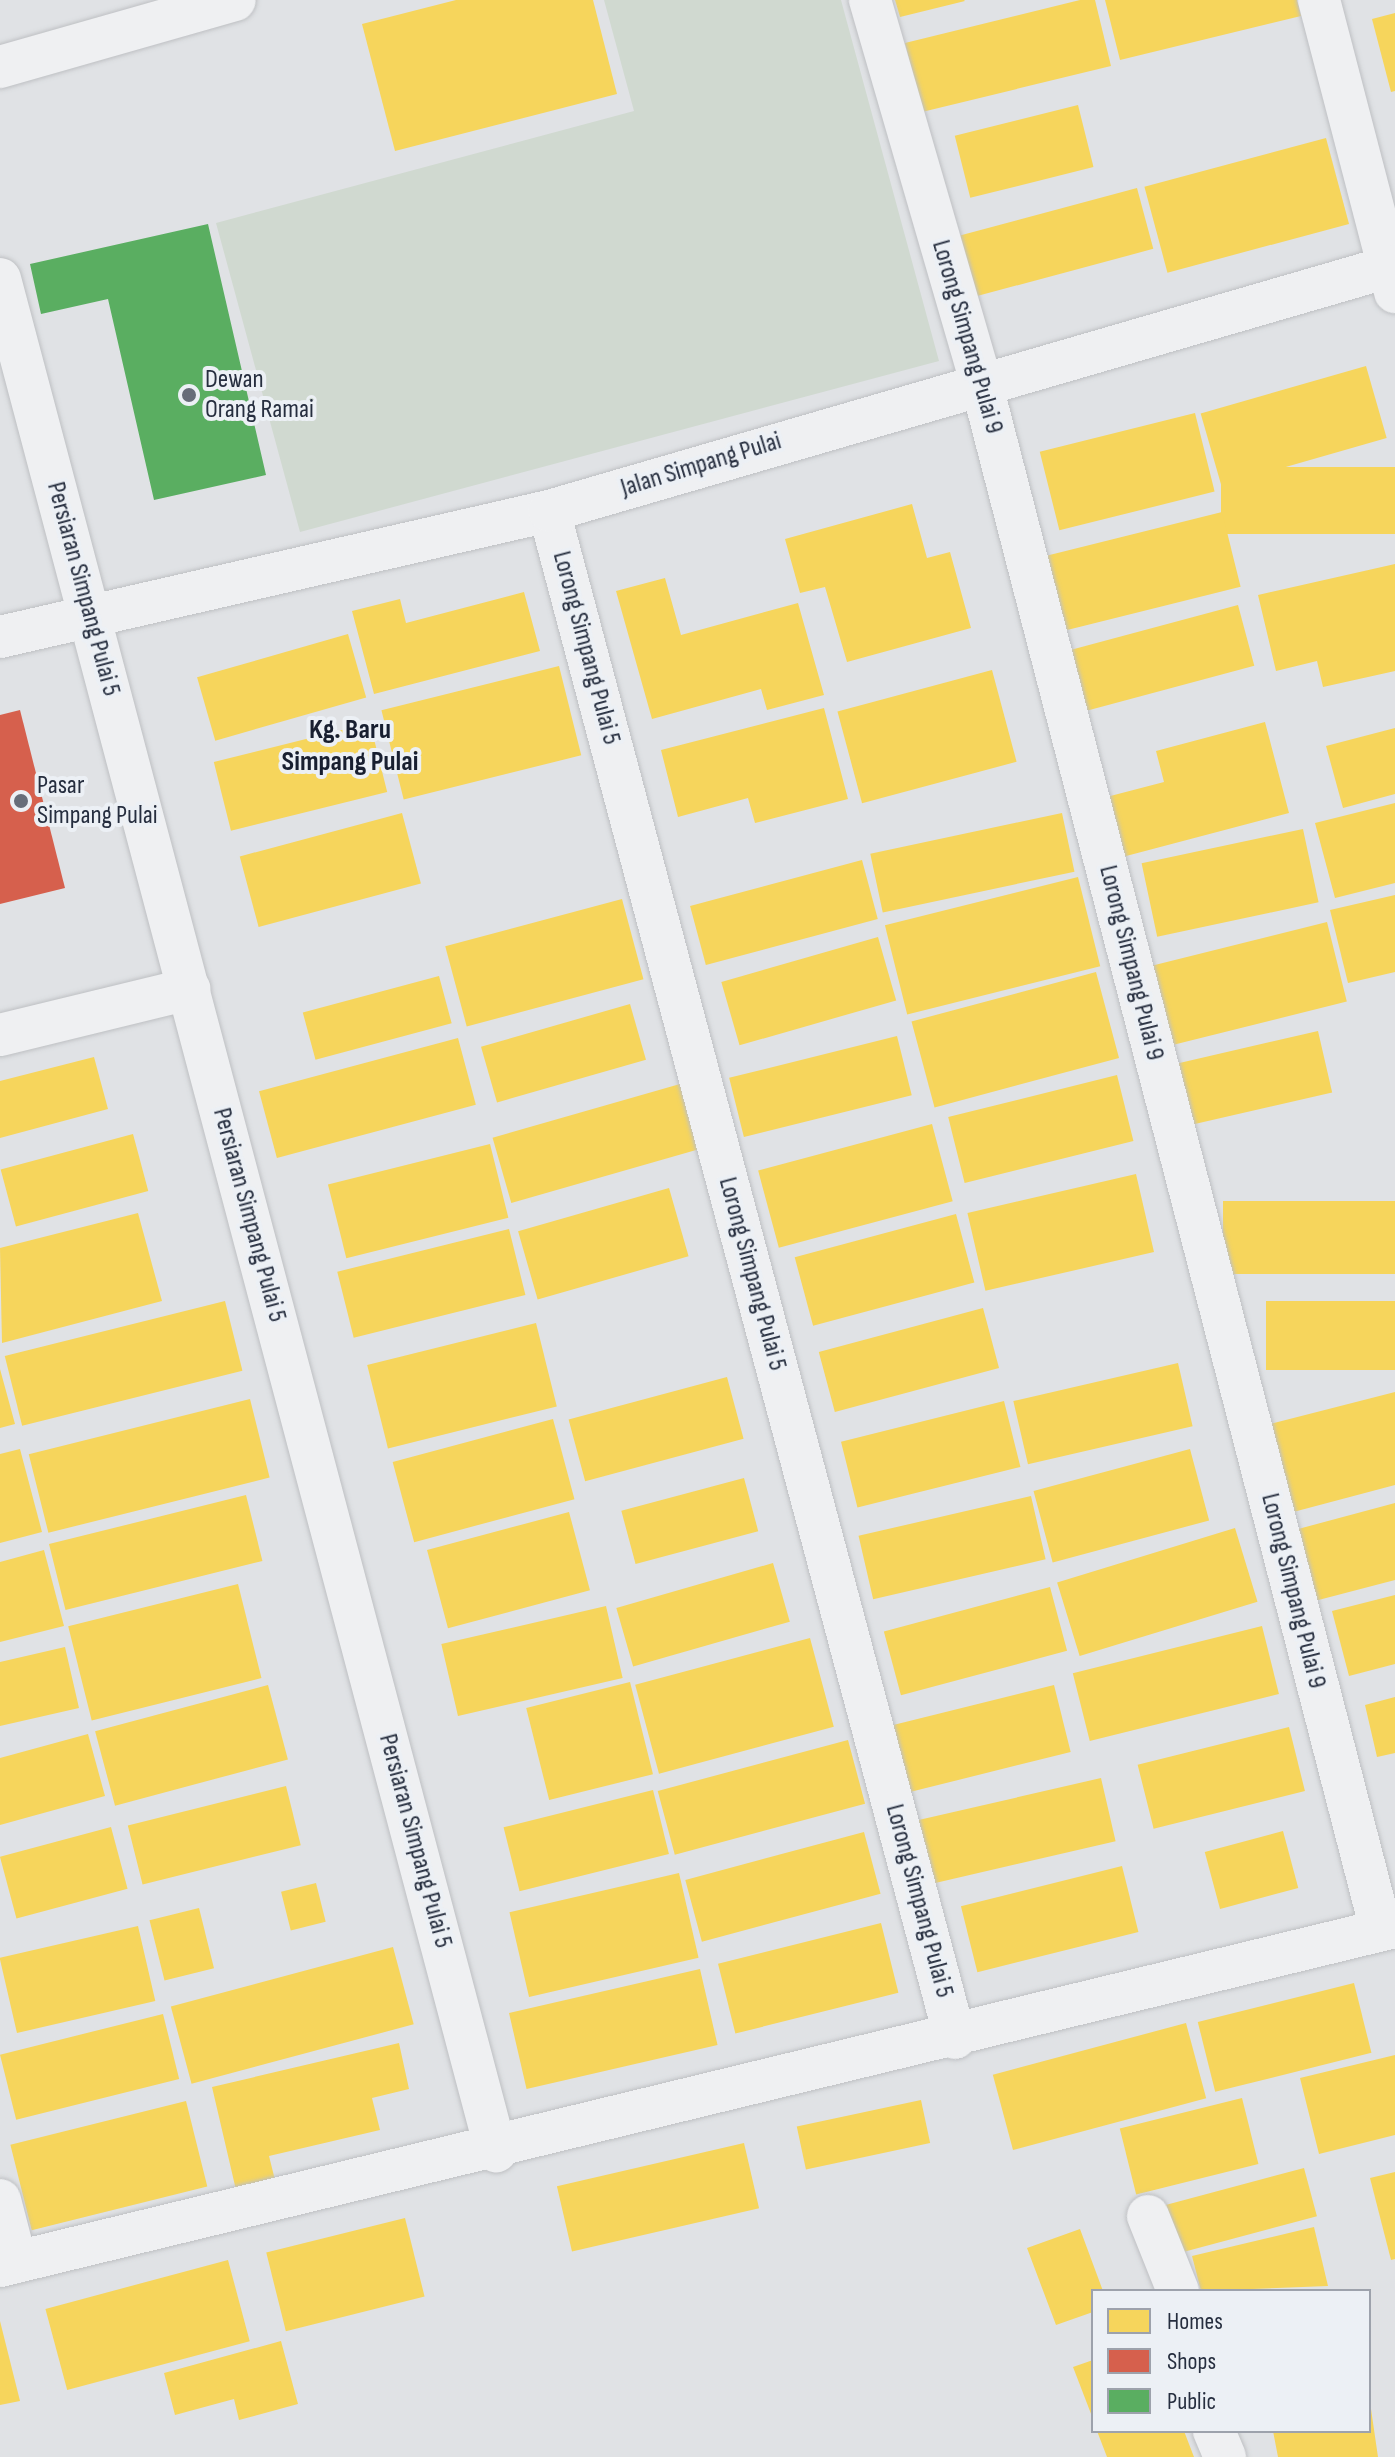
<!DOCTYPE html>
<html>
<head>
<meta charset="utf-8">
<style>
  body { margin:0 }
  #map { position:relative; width:1395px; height:2457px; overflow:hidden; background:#e0e2e5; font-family:"Sofia Sans Condensed",sans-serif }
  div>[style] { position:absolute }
  .green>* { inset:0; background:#d0d9d0 }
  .homes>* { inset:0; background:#f6d55c; transform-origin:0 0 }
  .shops>* { inset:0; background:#d6604d }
  .public>* { inset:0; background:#5aae61 }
  .roads { filter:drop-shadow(0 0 2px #bec0c3) drop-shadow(0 0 2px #bec0c3) }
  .street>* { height:42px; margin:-21px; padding:0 21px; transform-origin:21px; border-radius:21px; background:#eff0f2 }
  .dots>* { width:22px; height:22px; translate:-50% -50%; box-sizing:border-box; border:4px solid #ecf0f5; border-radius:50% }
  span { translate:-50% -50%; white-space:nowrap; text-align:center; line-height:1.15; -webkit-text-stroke:8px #ecf0f5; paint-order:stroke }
  .street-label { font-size:26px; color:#262e3f }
  .poi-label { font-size:26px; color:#262e3f }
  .left { translate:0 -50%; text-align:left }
  .neighbourhood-label { font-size:28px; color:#181f30; font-weight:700 }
  .legend { position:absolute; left:1091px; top:2289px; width:280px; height:144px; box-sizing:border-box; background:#ecf0f5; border:2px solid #9da2ac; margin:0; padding:10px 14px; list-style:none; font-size:24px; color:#262e3f }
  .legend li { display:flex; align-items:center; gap:16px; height:40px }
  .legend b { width:40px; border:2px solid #9da2ac }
</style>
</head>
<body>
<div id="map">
  <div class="green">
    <i style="clip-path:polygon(604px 0,841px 0,939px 361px,300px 532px,216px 223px,634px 111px)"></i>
  </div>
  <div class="homes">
    <i style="clip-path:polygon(456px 0,593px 0,617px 94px,395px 151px,362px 24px)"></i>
    <i style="clip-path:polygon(895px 0,964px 0,965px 1px,900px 17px)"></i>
    <i style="clip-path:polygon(1080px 0,1095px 0,1111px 66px,922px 112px,905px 43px)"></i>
    <i style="clip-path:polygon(1105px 0,1297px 0,1301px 16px,1120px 60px)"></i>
    <i style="clip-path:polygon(1395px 13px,1395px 91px,1391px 92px,1372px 19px)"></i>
    <i style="left:1078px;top:105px;width:64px;height:127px;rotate:76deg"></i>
    <i style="left:1326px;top:138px;width:89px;height:188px;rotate:75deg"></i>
    <i style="left:1137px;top:188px;width:63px;height:191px;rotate:75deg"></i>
    <i style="left:1366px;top:366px;width:75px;height:172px;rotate:74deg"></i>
    <i style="left:1195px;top:413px;width:81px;height:160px;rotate:76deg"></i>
    <i style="left:1395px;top:467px;width:67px;height:174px;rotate:90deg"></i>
    <i style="clip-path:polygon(912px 504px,927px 558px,950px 552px,971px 628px,847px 662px,825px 587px,800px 593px,785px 539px)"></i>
    <i style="left:1222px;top:512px;width:77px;height:187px;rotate:76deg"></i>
    <i style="clip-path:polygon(1395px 564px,1395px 671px,1323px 687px,1317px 661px,1276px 671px,1258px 595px)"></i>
    <i style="clip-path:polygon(665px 578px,681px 635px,798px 603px,824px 695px,767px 710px,761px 689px,652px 719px,616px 591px)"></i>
    <i style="clip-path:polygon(524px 592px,540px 651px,374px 694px,352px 611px,400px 599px,406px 623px)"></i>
    <i style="left:1238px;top:605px;width:63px;height:187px;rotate:75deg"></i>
    <i style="left:348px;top:634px;width:66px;height:157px;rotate:74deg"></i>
    <i style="left:559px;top:666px;width:92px;height:183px;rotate:76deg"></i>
    <i style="left:992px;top:670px;width:95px;height:160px;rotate:75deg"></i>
    <i style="clip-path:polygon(824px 708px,848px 799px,755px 823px,748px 798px,678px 817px,661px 750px)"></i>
    <i style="clip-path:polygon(1265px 722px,1289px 813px,1111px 860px,1095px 800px,1164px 782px,1156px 751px)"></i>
    <i style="left:370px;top:723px;width:71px;height:161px;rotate:76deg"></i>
    <i style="clip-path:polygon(1395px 728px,1395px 794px,1343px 808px,1326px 746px)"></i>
    <i style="clip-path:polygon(1395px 803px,1395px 883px,1335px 898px,1315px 823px)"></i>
    <i style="left:402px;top:813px;width:73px;height:168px;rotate:75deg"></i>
    <i style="left:1062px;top:813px;width:60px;height:196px;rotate:78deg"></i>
    <i style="left:1303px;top:829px;width:75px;height:165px;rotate:78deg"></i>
    <i style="left:862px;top:860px;width:61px;height:178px;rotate:75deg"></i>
    <i style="left:1078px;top:877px;width:92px;height:199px;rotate:76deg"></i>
    <i style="clip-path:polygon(1395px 895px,1395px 972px,1348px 983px,1330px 910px)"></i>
    <i style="left:622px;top:899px;width:83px;height:183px;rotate:75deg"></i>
    <i style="left:1327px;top:922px;width:82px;height:194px;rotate:76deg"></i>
    <i style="left:878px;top:937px;width:66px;height:163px;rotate:74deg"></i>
    <i style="left:1096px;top:972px;width:89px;height:191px;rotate:75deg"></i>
    <i style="left:439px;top:976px;width:49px;height:141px;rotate:75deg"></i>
    <i style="left:630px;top:1004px;width:58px;height:155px;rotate:74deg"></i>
    <i style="left:1318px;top:1031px;width:63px;height:151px;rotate:77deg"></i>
    <i style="left:897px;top:1036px;width:61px;height:173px;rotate:76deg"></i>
    <i style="left:458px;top:1038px;width:69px;height:206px;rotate:75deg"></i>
    <i style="clip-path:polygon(94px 1057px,108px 1109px,0 1138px,0 1081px)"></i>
    <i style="left:1117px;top:1075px;width:68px;height:174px;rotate:76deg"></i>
    <i style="left:680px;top:1084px;width:68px;height:195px;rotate:74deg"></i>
    <i style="left:932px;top:1124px;width:80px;height:180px;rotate:75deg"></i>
    <i style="left:133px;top:1134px;width:59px;height:137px;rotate:75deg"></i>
    <i style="left:490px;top:1144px;width:76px;height:167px;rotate:76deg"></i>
    <i style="left:1136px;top:1174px;width:80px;height:173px;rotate:77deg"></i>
    <i style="left:669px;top:1188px;width:71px;height:157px;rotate:74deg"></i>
    <i style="left:1395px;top:1201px;width:73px;height:172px;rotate:90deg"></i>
    <i style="clip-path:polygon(138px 1213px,162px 1301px,2px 1343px,0 1248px)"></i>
    <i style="left:956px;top:1214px;width:71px;height:167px;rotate:75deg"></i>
    <i style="left:509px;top:1229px;width:68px;height:177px;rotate:76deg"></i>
    <i style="left:225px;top:1301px;width:72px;height:227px;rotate:76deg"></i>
    <i style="left:1395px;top:1301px;width:69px;height:129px;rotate:90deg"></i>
    <i style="left:983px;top:1308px;width:62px;height:170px;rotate:75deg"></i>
    <i style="left:536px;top:1323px;width:86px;height:174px;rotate:76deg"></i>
    <i style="left:1178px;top:1363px;width:65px;height:169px;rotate:77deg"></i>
    <i style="clip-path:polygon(0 1369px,15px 1424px,0 1428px)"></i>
    <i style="left:727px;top:1377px;width:64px;height:164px;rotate:75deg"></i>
    <i style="clip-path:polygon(1395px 1392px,1395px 1485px,1282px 1515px,1258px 1427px)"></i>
    <i style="left:250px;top:1399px;width:81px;height:228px;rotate:76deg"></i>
    <i style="left:1004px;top:1401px;width:68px;height:168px;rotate:76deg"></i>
    <i style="left:553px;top:1419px;width:83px;height:166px;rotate:75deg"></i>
    <i style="clip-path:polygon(20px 1449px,42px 1532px,0 1543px,0 1454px)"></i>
    <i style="left:1190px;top:1449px;width:74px;height:162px;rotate:75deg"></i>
    <i style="left:744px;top:1478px;width:55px;height:127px;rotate:75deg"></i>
    <i style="left:246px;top:1495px;width:68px;height:203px;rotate:76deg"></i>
    <i style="left:1031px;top:1496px;width:65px;height:177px;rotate:77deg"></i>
    <i style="clip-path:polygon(1395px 1503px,1395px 1580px,1307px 1603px,1287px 1532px)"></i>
    <i style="left:569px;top:1512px;width:81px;height:147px;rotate:75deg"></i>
    <i style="left:1235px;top:1528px;width:77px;height:186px;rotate:73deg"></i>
    <i style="clip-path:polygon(44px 1550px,64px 1626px,0 1642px,0 1562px)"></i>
    <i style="left:773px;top:1563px;width:61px;height:163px;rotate:74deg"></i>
    <i style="left:238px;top:1584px;width:97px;height:175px;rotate:76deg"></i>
    <i style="left:1050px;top:1587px;width:66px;height:172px;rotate:75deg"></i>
    <i style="clip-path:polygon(1395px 1595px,1395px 1664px,1349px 1676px,1332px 1611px)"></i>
    <i style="left:606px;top:1606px;width:74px;height:169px;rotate:77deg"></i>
    <i style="left:1262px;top:1626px;width:70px;height:195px;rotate:76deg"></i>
    <i style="left:810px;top:1638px;width:92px;height:181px;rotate:75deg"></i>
    <i style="clip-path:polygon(65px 1647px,79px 1708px,0 1726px,0 1662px)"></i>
    <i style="left:630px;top:1682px;width:95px;height:107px;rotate:76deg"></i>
    <i style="left:268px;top:1685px;width:77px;height:179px;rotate:75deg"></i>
    <i style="left:1054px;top:1685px;width:69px;height:176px;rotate:76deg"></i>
    <i style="clip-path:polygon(1395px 1697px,1395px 1753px,1377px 1757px,1365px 1705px)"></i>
    <i style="left:1289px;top:1727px;width:66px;height:156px;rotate:76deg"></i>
    <i style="clip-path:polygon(88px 1734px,105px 1796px,0 1825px,0 1758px)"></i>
    <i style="left:848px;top:1740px;width:66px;height:197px;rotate:75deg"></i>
    <i style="left:1101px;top:1778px;width:65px;height:195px;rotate:77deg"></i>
    <i style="left:286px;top:1786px;width:61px;height:163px;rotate:76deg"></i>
    <i style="left:653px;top:1790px;width:66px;height:154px;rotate:76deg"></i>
    <i style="left:111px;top:1827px;width:64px;height:115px;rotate:75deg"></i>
    <i style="left:1283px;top:1831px;width:59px;height:81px;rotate:75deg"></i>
    <i style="left:864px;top:1832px;width:64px;height:185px;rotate:75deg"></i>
    <i style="left:1122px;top:1866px;width:68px;height:166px;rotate:76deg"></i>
    <i style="left:679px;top:1873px;width:87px;height:174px;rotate:77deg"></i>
    <i style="left:316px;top:1883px;width:40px;height:36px;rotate:76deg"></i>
    <i style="left:199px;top:1908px;width:62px;height:51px;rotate:76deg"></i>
    <i style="left:881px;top:1923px;width:72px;height:168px;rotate:76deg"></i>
    <i style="left:138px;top:1926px;width:77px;height:142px;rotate:77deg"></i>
    <i style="left:393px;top:1947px;width:80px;height:230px;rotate:75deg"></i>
    <i style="left:700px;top:1969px;width:78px;height:196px;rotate:77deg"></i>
    <i style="left:1354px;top:1983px;width:72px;height:161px;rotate:76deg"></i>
    <i style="left:163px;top:2014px;width:67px;height:168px;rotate:76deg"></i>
    <i style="left:1186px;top:2023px;width:78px;height:200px;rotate:75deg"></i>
    <i style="clip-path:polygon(399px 2043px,409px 2089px,372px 2098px,380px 2130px,269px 2156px,275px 2180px,236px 2190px,212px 2087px)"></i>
    <i style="clip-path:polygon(1395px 2055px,1395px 2135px,1319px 2154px,1300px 2078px)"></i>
    <i style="left:1242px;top:2098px;width:68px;height:126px;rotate:76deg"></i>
    <i style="left:921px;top:2100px;width:44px;height:127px;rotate:78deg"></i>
    <i style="left:186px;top:2101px;width:88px;height:181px;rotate:76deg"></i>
    <i style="left:744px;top:2143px;width:67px;height:192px;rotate:77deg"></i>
    <i style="left:1304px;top:2168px;width:50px;height:149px;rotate:75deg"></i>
    <i style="clip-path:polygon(1395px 2172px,1395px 2259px,1391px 2260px,1370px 2178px)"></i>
    <i style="left:405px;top:2218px;width:81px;height:143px;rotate:76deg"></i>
    <i style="clip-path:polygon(1314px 2227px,1328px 2286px,1201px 2291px,1192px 2256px)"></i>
    <i style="clip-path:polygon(1080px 2229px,1103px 2291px,1093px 2291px,1093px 2312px,1056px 2325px,1027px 2248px)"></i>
    <i style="left:228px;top:2260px;width:84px;height:189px;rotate:75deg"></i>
    <i style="clip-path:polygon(0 2321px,20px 2401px,0 2405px)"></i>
    <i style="clip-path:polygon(281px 2341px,298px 2404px,239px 2420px,234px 2399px,175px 2415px,164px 2373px)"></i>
    <i style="clip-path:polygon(1093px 2360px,1093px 2419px,1073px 2367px)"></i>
    <i style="clip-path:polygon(1371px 2409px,1378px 2457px,1278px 2457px,1273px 2431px,1369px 2431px)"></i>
    <i style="clip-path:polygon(1097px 2431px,1184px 2431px,1194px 2457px,1107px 2457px)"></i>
  </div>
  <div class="shops">
    <i style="clip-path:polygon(20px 710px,65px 888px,0 904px,0 715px)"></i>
  </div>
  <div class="public">
    <i style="clip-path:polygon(208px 224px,266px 475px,154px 500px,108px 299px,41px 314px,30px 264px)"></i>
  </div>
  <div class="roads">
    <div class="street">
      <i style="left:870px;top:0;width:398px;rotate:73.8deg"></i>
      <i style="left:981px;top:382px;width:1599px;rotate:75.51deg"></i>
      <i style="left:1319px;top:0;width:302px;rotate:75.4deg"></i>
      <i style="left:0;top:67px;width:244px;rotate:-15.9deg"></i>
      <i style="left:0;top:279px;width:1937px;rotate:75.16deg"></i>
      <i style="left:549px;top:511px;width:1580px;rotate:75.11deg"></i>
      <i style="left:0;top:637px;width:563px;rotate:-12.93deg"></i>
      <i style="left:549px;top:511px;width:881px;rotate:-16.21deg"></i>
      <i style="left:0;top:1035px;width:195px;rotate:-13.7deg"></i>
      <i style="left:0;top:2200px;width:64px;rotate:75.5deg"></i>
      <i style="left:1148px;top:2216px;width:81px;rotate:68.2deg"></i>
      <i style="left:0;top:2266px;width:1436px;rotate:-13.66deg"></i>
      <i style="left:1214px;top:2431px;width:28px;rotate:67deg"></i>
    </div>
  </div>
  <div class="dots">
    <i style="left:189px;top:395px;background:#676d79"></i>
    <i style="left:21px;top:801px;background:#676d79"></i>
  </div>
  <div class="street-label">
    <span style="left:967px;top:337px;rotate:74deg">Lorong Simpang Pulai 9</span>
    <span style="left:701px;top:465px;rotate:-17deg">Jalan Simpang Pulai</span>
    <span style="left:83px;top:589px;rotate:75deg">Persiaran Simpang Pulai 5</span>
    <span style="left:586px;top:648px;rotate:75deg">Lorong Simpang Pulai 5</span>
    <span style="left:1131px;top:963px;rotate:76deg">Lorong Simpang Pulai 9</span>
    <span style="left:249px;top:1215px;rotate:75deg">Persiaran Simpang Pulai 5</span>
    <span style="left:752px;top:1274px;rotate:75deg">Lorong Simpang Pulai 5</span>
    <span style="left:1293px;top:1591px;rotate:76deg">Lorong Simpang Pulai 9</span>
    <span style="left:415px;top:1841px;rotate:75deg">Persiaran Simpang Pulai 5</span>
    <span style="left:919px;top:1901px;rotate:75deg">Lorong Simpang Pulai 5</span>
  </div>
  <div class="poi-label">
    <span class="left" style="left:205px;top:395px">Dewan<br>Orang Ramai</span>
    <span class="left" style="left:37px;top:801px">Pasar<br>Simpang Pulai</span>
  </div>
  <div class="neighbourhood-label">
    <span style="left:350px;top:746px">Kg. Baru<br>Simpang Pulai</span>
  </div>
  <ul class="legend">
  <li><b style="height:22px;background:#f6d55c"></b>Homes</li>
  <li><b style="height:22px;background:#d6604d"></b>Shops</li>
  <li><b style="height:22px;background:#5aae61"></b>Public</li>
  </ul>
</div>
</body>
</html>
